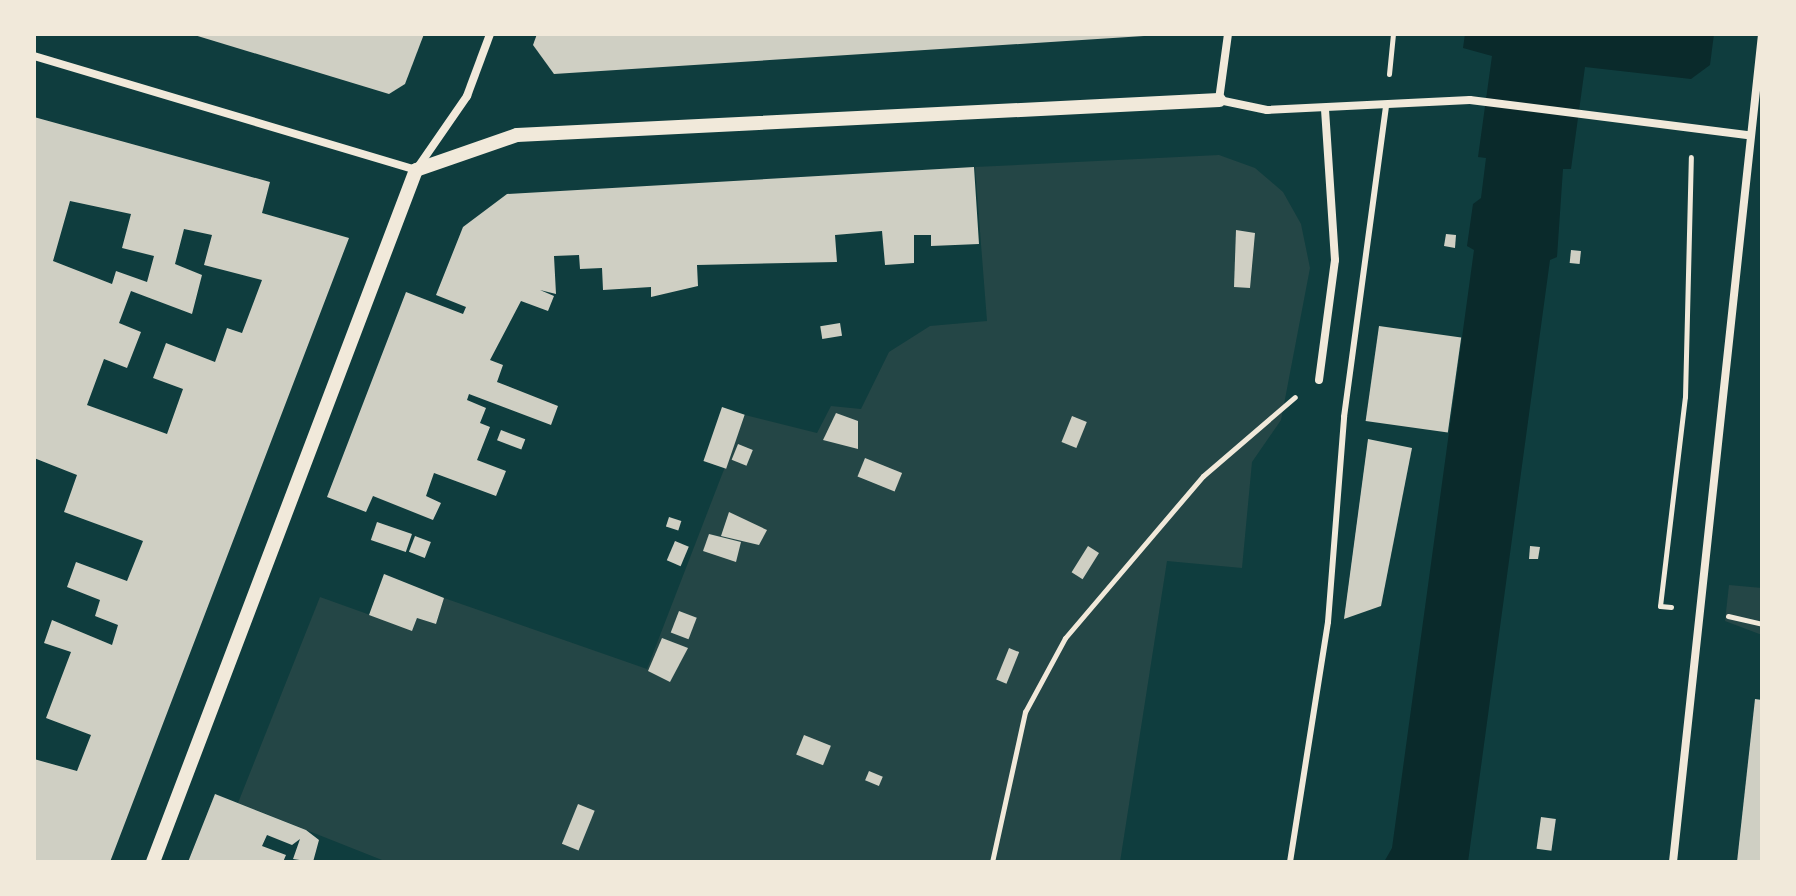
<!DOCTYPE html>
<html>
<head>
<meta charset="utf-8">
<style>
  body { margin:0 }
  #map { position:relative; width:1796px; height:896px; overflow:hidden; background:#0f3d3e; font-family:"Open Sans",sans-serif }
  div>[style] { position:absolute }
  .green>* { inset:0; background:#244646 }
  .water>* { inset:0; background:#0a2a2b }
  .building>* { inset:0; background:#cfcfc3; transform-origin:0 0 }
  .path>* { height:5px; margin:-2.5px; padding:0 2.5px; transform-origin:2.5px; border-radius:2.5px; background:#f1e9da }
  .service>* { height:6px; margin:-3px; padding:0 3px; transform-origin:3px; border-radius:3px; background:#f1e9da }
  .minor>* { height:8px; margin:-4px; padding:0 4px; transform-origin:4px; border-radius:4px; background:#f1e9da }
  .tertiary>* { height:14px; margin:-7px; padding:0 7px; transform-origin:7px; border-radius:7px; background:#f1e9da }
  span { translate:-50% -50%; white-space:nowrap; text-align:center; line-height:1.15; -webkit-text-stroke:7px #f1e9da; paint-order:stroke }
  .frame { position:absolute; inset:0; border:36px solid #f1e9da; pointer-events:none }
</style>
</head>
<body>
<div id="map">
  <div class="green">
    <i style="clip-path:polygon(1219px 155px,1255px 168px,1283px 192px,1301px 224px,1310px 268px,1281px 420px,1252px 462px,1242px 568px,1167px 561px,1120px 862px,387px 862px,238px 803px,320px 597px,412px 630px,417px 618px,436px 624px,444px 598px,647px 669px,745px 415px,817px 433px,831px 406px,861px 409px,889px 352px,930px 326px,987px 321px,975px 167px)"></i>
    <i style="clip-path:polygon(1729px 585px,1762px 588px,1762px 635px,1725px 621px)"></i>
  </div>
  <div class="water">
    <i style="clip-path:polygon(1465px 34px,1714px 34px,1710px 65px,1691px 79px,1585px 67px,1571px 169px,1563px 169px,1557px 257px,1550px 260px,1468px 862px,1384px 862px,1392px 848px,1474px 250px,1467px 246px,1473px 204px,1481px 198px,1486px 158px,1478px 157px,1492px 56px,1463px 48px)"></i>
  </div>
  <div class="building">
    <i style="clip-path:polygon(191px 34px,424px 34px,405px 84px,389px 94px)"></i>
    <i style="clip-path:polygon(537px 34px,1175px 34px,554px 74px,533px 45px)"></i>
    <i style="clip-path:polygon(evenodd,34px 117px,270px 182px,262px 213px,349px 238px,110px 862px,34px 862px,34px 759px,77px 771px,91px 735px,46px 718px,71px 652px,44px 643px,52px 620px,112px 645px,118px 625px,95px 616px,100px 600px,67px 587px,76px 562px,127px 581px,143px 541px,64px 512px,77px 475px,34px 458px,34px 117px,70px 201px,131px 214px,122px 248px,154px 256px,147px 282px,116px 271px,112px 284px,53px 261px,70px 201px,34px 117px,184px 229px,212px 235px,204px 265px,262px 280px,242px 333px,227px 328px,215px 362px,166px 343px,153px 378px,183px 389px,167px 434px,87px 405px,104px 359px,127px 368px,141px 332px,119px 323px,131px 291px,192px 314px,202px 275px,175px 264px,184px 229px)"></i>
    <i style="clip-path:polygon(974px 167px,979px 244px,931px 246px,931px 235px,914px 235px,914px 263px,885px 265px,882px 231px,835px 235px,837px 262px,697px 265px,698px 286px,651px 297px,651px 287px,603px 290px,602px 268px,580px 269px,579px 255px,554px 256px,556px 294px,540px 290px,554px 296px,548px 311px,521px 301px,490px 360px,503px 365px,497px 382px,558px 406px,551px 425px,469px 394px,467px 400px,486px 408px,480px 423px,490px 427px,477px 460px,506px 471px,496px 496px,434px 473px,426px 496px,441px 503px,433px 520px,373px 496px,366px 512px,327px 497px,406px 292px,463px 314px,466px 307px,436px 295px,463px 227px,507px 194px)"></i>
    <i style="clip-path:polygon(1236px 230px,1255px 233px,1250px 288px,1234px 287px)"></i>
    <i style="clip-path:polygon(1446px 234px,1456px 235px,1455px 248px,1444px 246px)"></i>
    <i style="left:1571px;top:250px;width:10px;height:13px;rotate:6deg"></i>
    <i style="left:840px;top:323px;width:13px;height:20px;rotate:81deg"></i>
    <i style="left:1379px;top:326px;width:83px;height:96px;rotate:8deg"></i>
    <i style="left:722px;top:407px;width:24px;height:57px;rotate:19deg"></i>
    <i style="clip-path:polygon(836px 413px,858px 421px,858px 449px,823px 440px)"></i>
    <i style="left:1072px;top:416px;width:16px;height:28px;rotate:22deg"></i>
    <i style="left:501px;top:430px;width:26px;height:11px;rotate:21deg"></i>
    <i style="clip-path:polygon(1368px 439px,1412px 448px,1381px 606px,1344px 619px)"></i>
    <i style="left:738px;top:444px;width:16px;height:17px;rotate:22deg"></i>
    <i style="left:865px;top:458px;width:40px;height:20px;rotate:22deg"></i>
    <i style="clip-path:polygon(729px 512px,767px 530px,759px 545px,721px 536px)"></i>
    <i style="left:669px;top:517px;width:13px;height:10px;rotate:18deg"></i>
    <i style="left:377px;top:522px;width:37px;height:19px;rotate:19deg"></i>
    <i style="clip-path:polygon(709px 534px,741px 542px,736px 562px,703px 551px)"></i>
    <i style="left:415px;top:536px;width:17px;height:17px;rotate:21deg"></i>
    <i style="left:675px;top:541px;width:15px;height:21px;rotate:23deg"></i>
    <i style="left:1088px;top:546px;width:13px;height:31px;rotate:32deg"></i>
    <i style="clip-path:polygon(1530px 546px,1540px 547px,1538px 559px,1529px 559px)"></i>
    <i style="clip-path:polygon(384px 574px,444px 598px,436px 624px,417px 618px,412px 631px,369px 615px)"></i>
    <i style="left:679px;top:611px;width:19px;height:23px;rotate:21deg"></i>
    <i style="clip-path:polygon(662px 638px,688px 648px,670px 682px,648px 671px)"></i>
    <i style="left:1009px;top:648px;width:11px;height:34px;rotate:22deg"></i>
    <i style="clip-path:polygon(1755px 699px,1762px 700px,1762px 862px,1737px 862px)"></i>
    <i style="left:804px;top:735px;width:29px;height:21px;rotate:22deg"></i>
    <i style="left:869px;top:771px;width:15px;height:10px;rotate:23deg"></i>
    <i style="clip-path:polygon(215px 794px,306px 830px,319px 840px,313px 862px,293px 859px,300px 839px,292px 845px,267px 835px,262px 846px,286px 855px,283px 862px,188px 862px)"></i>
    <i style="left:578px;top:804px;width:18px;height:43px;rotate:22deg"></i>
    <i style="left:1541px;top:817px;width:15px;height:32px;rotate:8deg"></i>
  </div>
  <div class="path">
    <i style="left:1389px;top:74px;width:40px;rotate:-84.3deg"></i>
    <i style="left:1671px;top:607px;width:11px;rotate:-175deg"></i>
    <i style="left:1660px;top:606px;width:210px;rotate:-83.2deg"></i>
    <i style="left:1685px;top:397px;width:240px;rotate:-88.6deg"></i>
    <i style="left:1728px;top:616px;width:35px;rotate:13deg"></i>
    <i style="left:992px;top:862px;width:154px;rotate:-77.6deg"></i>
    <i style="left:1025px;top:712px;width:84px;rotate:-61.6deg"></i>
    <i style="left:1065px;top:638px;width:213px;rotate:-49.6deg"></i>
    <i style="left:1203px;top:476px;width:121px;rotate:-40.7deg"></i>
  </div>
  <div class="service">
    <i style="left:1290px;top:862px;width:243px;rotate:-81deg"></i>
    <i style="left:1328px;top:622px;width:206px;rotate:-85.5deg"></i>
    <i style="left:1344px;top:417px;width:313px;rotate:-82.3deg"></i>
  </div>
  <div class="minor">
    <i style="left:1228px;top:34px;width:67px;rotate:97.8deg"></i>
    <i style="left:1219px;top:100px;width:49px;rotate:11.8deg"></i>
    <i style="left:1267px;top:110px;width:203px;rotate:-2.8deg"></i>
    <i style="left:1470px;top:100px;width:281px;rotate:7.2deg"></i>
    <i style="left:34px;top:56px;width:399px;rotate:16.6deg"></i>
    <i style="left:416px;top:170px;width:90px;rotate:-55.4deg"></i>
    <i style="left:467px;top:96px;width:66px;rotate:-69.6deg"></i>
    <i style="left:1319px;top:380px;width:121px;rotate:-82.4deg"></i>
    <i style="left:1335px;top:260px;width:151px;rotate:-93.8deg"></i>
    <i style="left:1673px;top:862px;width:832px;rotate:-83.86deg"></i>
  </div>
  <div class="tertiary">
    <i style="left:153px;top:862px;width:740px;rotate:-69.19deg"></i>
    <i style="left:416px;top:170px;width:107px;rotate:-19.1deg"></i>
    <i style="left:517px;top:135px;width:703px;rotate:-2.85deg"></i>
  </div>
  <div class="frame"></div>
</div>
</body>
</html>
